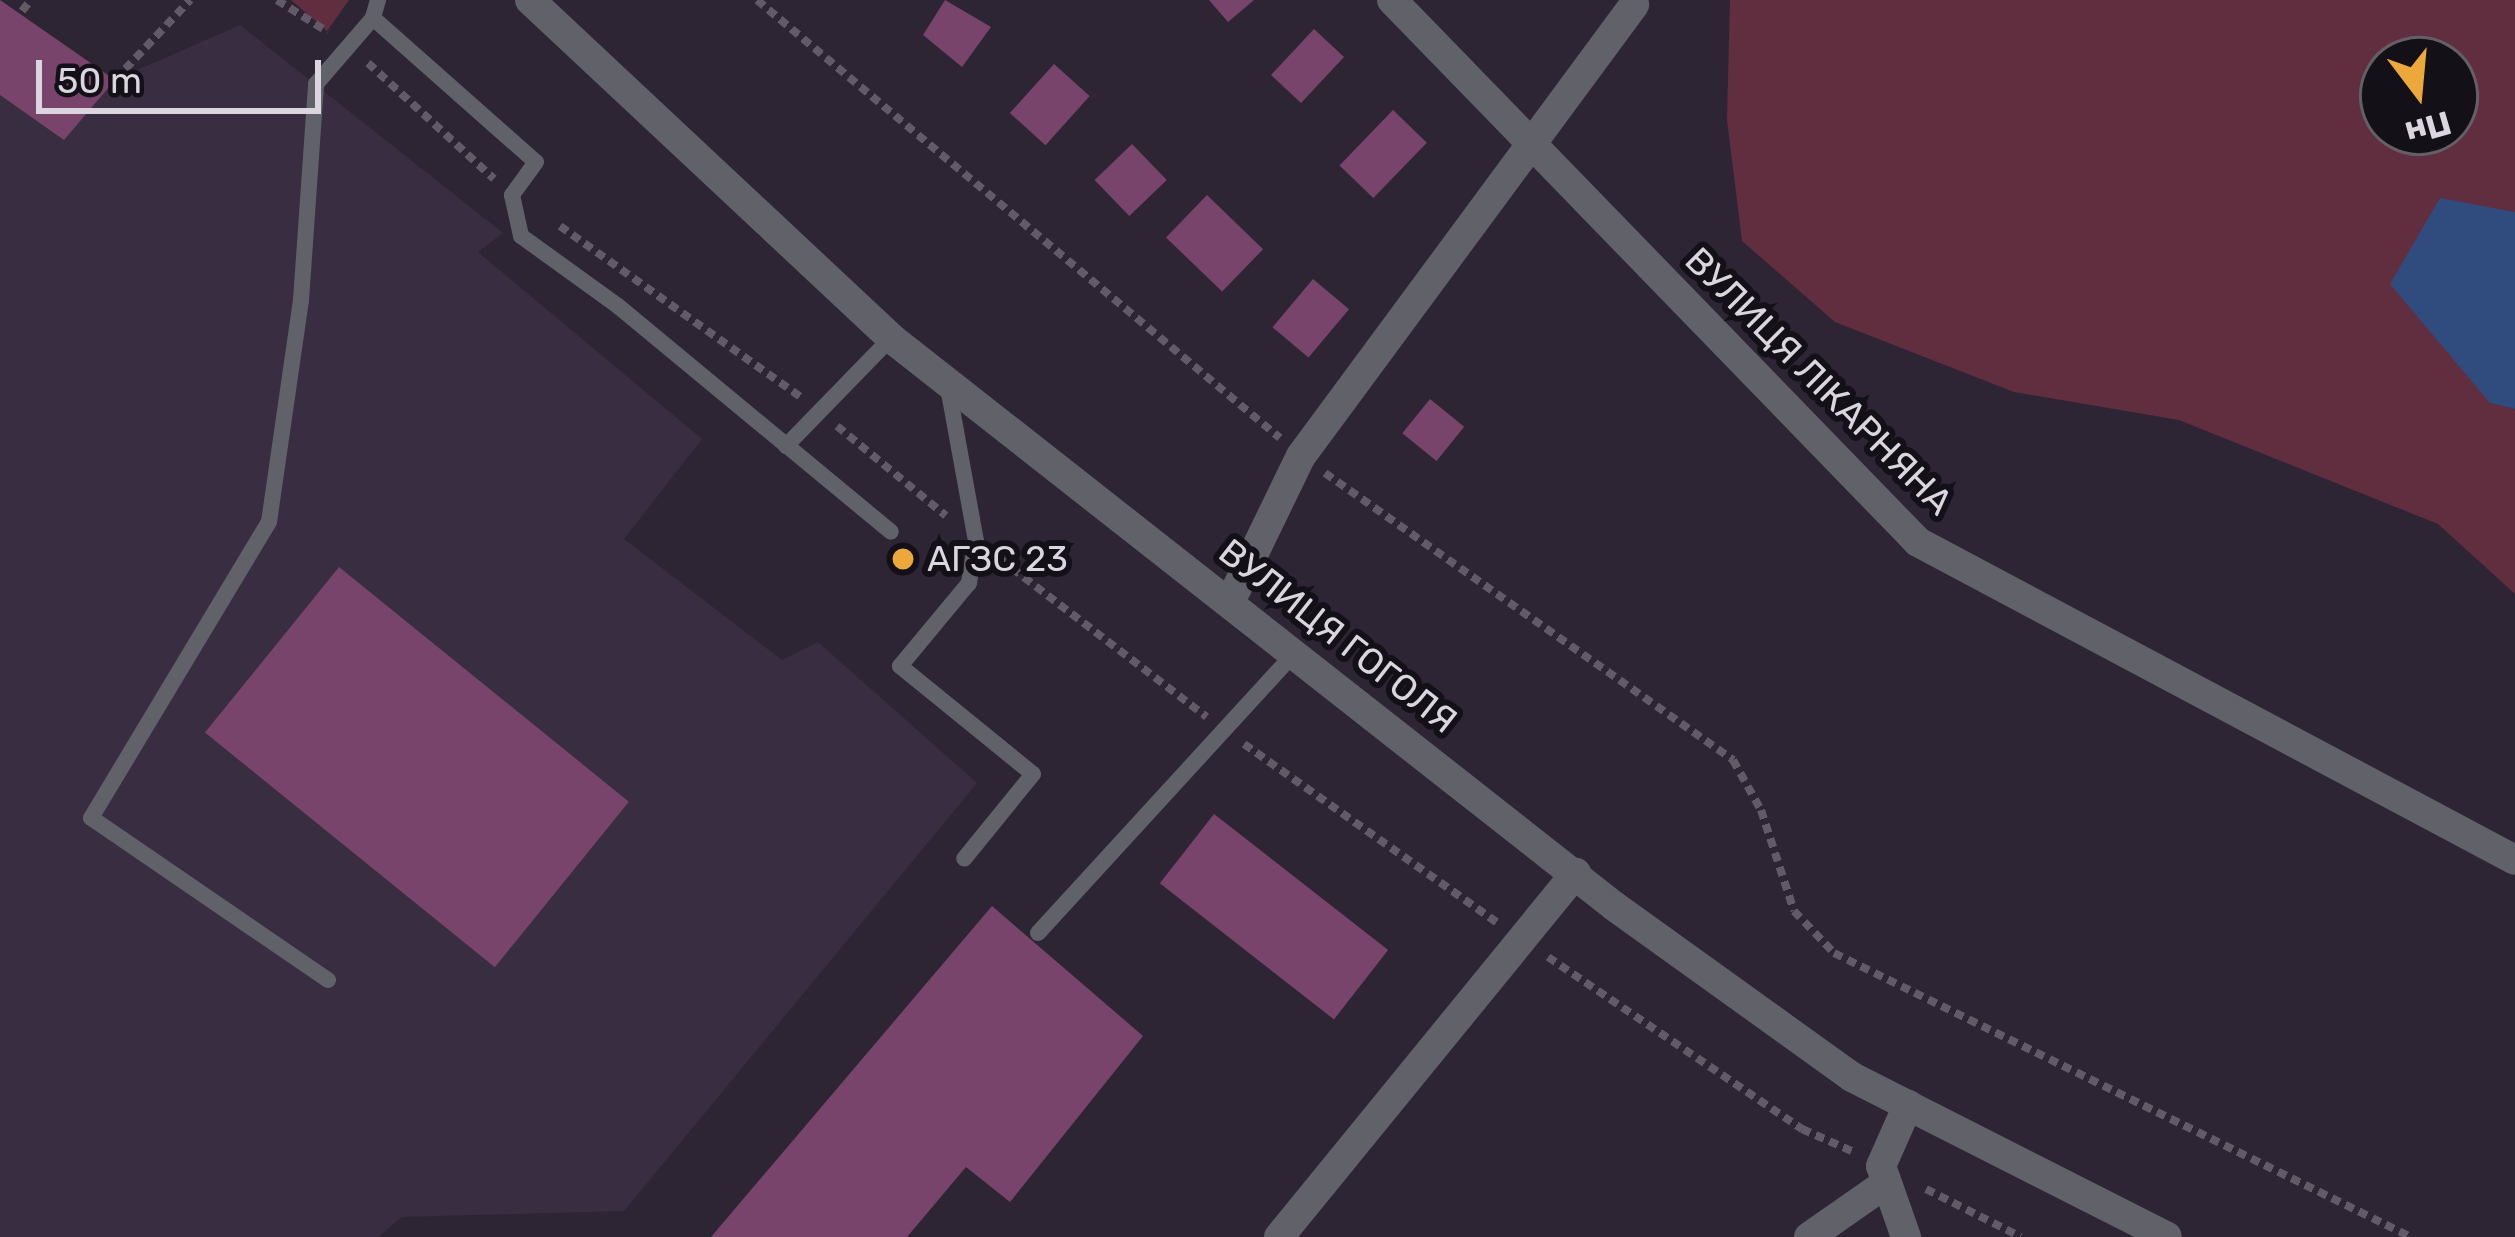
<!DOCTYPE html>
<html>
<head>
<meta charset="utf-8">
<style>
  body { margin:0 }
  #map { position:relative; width:2515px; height:1237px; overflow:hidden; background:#2e2534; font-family:Rubik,sans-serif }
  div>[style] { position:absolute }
  .built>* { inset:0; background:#392d41 }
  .green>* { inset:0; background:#612e3f }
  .water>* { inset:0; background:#304c7e }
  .building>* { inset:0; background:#78446c; transform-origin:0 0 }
  .path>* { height:8px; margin-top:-4px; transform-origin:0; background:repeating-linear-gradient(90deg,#625a67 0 9px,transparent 0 15px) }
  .service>* { height:16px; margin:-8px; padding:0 8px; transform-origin:8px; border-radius:8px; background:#616169 }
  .minor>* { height:30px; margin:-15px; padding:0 15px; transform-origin:15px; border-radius:15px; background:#616169 }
  .tertiary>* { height:30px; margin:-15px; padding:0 15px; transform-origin:15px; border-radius:15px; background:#616169 }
  .dots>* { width:33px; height:33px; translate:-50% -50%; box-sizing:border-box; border:6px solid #141017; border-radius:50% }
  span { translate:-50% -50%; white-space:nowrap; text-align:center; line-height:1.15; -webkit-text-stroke:12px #141017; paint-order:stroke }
  .street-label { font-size:36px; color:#dad5de }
  .poi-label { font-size:36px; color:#dad5de }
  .left { translate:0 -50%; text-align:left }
  .north { position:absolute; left:2359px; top:36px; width:120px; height:120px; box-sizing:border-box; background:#141017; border:3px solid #635f67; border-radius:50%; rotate:164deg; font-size:33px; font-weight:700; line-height:48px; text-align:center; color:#dad5de }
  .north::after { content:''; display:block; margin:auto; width:42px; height:54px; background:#eda83b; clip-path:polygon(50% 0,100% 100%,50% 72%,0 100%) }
  .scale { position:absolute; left:36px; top:60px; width:285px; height:54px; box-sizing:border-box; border:6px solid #dad5de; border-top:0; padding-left:15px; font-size:36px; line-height:42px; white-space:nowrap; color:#dad5de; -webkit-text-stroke:9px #141017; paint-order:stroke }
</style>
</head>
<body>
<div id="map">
  <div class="built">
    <i style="clip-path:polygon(0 0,115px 80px,240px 25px,503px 233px,478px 252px,702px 439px,624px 539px,782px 660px,818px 642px,977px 783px,624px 1211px,402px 1217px,378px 1237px,0 1237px)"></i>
  </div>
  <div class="green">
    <i style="clip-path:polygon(291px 0,349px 0,327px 31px)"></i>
    <i style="clip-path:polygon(evenodd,1730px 0,2515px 0,2515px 212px,2440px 199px,2490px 403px,2515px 409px,2515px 594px,2438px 524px,2179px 420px,2014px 392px,1835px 322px,1742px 241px,1727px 120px,1730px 0,2383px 60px,2455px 60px,2455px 132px,2383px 132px,2383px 60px)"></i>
  </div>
  <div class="water">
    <i style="clip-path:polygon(2440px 198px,2515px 212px,2515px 409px,2490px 403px,2390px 284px)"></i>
  </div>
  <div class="building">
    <i style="clip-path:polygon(0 0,115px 80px,64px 140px,0 95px)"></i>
    <i style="clip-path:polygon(945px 0,991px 27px,962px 67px,923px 35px)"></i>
    <i style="clip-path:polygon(1209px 0,1254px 0,1228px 22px)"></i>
    <i style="left:1314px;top:29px;width:41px;height:63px;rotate:43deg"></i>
    <i style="left:1054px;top:64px;width:48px;height:66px;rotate:42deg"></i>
    <i style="left:1393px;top:110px;width:47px;height:77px;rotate:44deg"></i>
    <i style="left:1132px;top:144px;width:50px;height:52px;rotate:46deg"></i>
    <i style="left:1207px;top:195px;width:78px;height:59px;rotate:44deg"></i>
    <i style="left:1313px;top:279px;width:47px;height:63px;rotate:40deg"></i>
    <i style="left:1430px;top:399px;width:44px;height:44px;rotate:39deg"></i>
    <i style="left:339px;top:567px;width:373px;height:213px;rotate:39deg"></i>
    <i style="left:1214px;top:814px;width:221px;height:88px;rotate:38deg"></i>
    <i style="clip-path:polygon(992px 906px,1143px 1036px,1010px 1202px,966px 1167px,907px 1237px,711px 1237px)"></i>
  </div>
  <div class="path">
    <i style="left:277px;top:0;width:60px;rotate:32.1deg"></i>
    <i style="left:757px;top:0;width:682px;rotate:39.95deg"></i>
    <i style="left:22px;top:11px;width:14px;rotate:-51deg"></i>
    <i style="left:368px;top:63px;width:171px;rotate:42.6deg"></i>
    <i style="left:115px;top:80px;width:110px;rotate:-46.8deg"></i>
    <i style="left:560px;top:226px;width:297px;rotate:35.4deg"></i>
    <i style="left:837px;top:426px;width:141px;rotate:39.5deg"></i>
    <i style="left:1325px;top:473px;width:499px;rotate:35.1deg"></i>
    <i style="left:1733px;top:760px;width:57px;rotate:60.8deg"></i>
    <i style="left:1761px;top:810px;width:106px;rotate:71.9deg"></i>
    <i style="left:1794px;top:911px;width:58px;rotate:46.4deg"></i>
    <i style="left:1834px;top:953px;width:643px;rotate:26.21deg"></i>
    <i style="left:1000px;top:559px;width:260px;rotate:37.4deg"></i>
    <i style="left:1244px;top:744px;width:309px;rotate:35.2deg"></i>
    <i style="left:1548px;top:957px;width:307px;rotate:34.1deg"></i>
    <i style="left:1802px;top:1129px;width:57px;rotate:23.9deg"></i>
    <i style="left:1926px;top:1189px;width:106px;rotate:26.8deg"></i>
  </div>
  <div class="service">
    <i style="left:378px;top:0;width:19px;rotate:106deg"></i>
    <i style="left:373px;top:18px;width:217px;rotate:41.5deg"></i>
    <i style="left:536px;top:162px;width:41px;rotate:126deg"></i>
    <i style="left:512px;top:195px;width:42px;rotate:77.6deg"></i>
    <i style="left:521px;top:236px;width:120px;rotate:35.8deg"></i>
    <i style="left:618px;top:306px;width:354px;rotate:39.6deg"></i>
    <i style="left:948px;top:387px;width:157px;rotate:79.7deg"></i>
    <i style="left:976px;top:541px;width:43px;rotate:99.5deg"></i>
    <i style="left:969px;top:583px;width:108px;rotate:129.7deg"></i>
    <i style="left:900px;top:666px;width:171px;rotate:39.1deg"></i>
    <i style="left:1033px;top:774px;width:109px;rotate:129.1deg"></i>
    <i style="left:786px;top:446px;width:151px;rotate:-45.8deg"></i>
    <i style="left:1038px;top:933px;width:379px;rotate:-47.5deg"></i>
    <i style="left:328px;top:980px;width:287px;rotate:-145.6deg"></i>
    <i style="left:91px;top:818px;width:345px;rotate:-59deg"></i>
    <i style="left:269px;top:522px;width:224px;rotate:-81.8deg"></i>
    <i style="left:301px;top:300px;width:217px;rotate:-86deg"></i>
    <i style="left:316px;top:84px;width:87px;rotate:-49.2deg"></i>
  </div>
  <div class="minor">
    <i style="left:1392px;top:0;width:755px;rotate:45.86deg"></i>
    <i style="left:1918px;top:542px;width:676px;rotate:28.04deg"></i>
    <i style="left:1231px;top:600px;width:160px;rotate:-64.1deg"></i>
    <i style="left:1301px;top:456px;width:561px;rotate:-53.56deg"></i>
    <i style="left:1279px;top:1237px;width:470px;rotate:-50.8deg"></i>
    <i style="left:1809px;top:1237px;width:93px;rotate:-34.9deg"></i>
    <i style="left:1906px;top:1237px;width:75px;rotate:-109.4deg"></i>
    <i style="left:1881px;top:1166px;width:67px;rotate:-66.1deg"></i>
  </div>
  <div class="tertiary">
    <i style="left:530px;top:0;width:495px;rotate:43.1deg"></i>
    <i style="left:891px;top:338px;width:919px;rotate:38.15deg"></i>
    <i style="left:1614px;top:906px;width:293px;rotate:35.7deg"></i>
    <i style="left:1852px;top:1077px;width:353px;rotate:26.9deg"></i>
  </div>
  <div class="dots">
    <i style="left:903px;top:559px;background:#eda83b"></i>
  </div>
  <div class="street-label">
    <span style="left:1819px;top:381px;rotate:45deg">ВУЛИЦЯ ЛІКАРНЯНА</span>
    <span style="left:1338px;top:636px;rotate:38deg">ВУЛИЦЯ ГОГОЛЯ</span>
  </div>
  <div class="poi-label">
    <span class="left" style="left:927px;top:559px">АГЗС 23</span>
  </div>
  <div class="north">Пн</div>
  <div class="scale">50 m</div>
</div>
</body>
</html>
